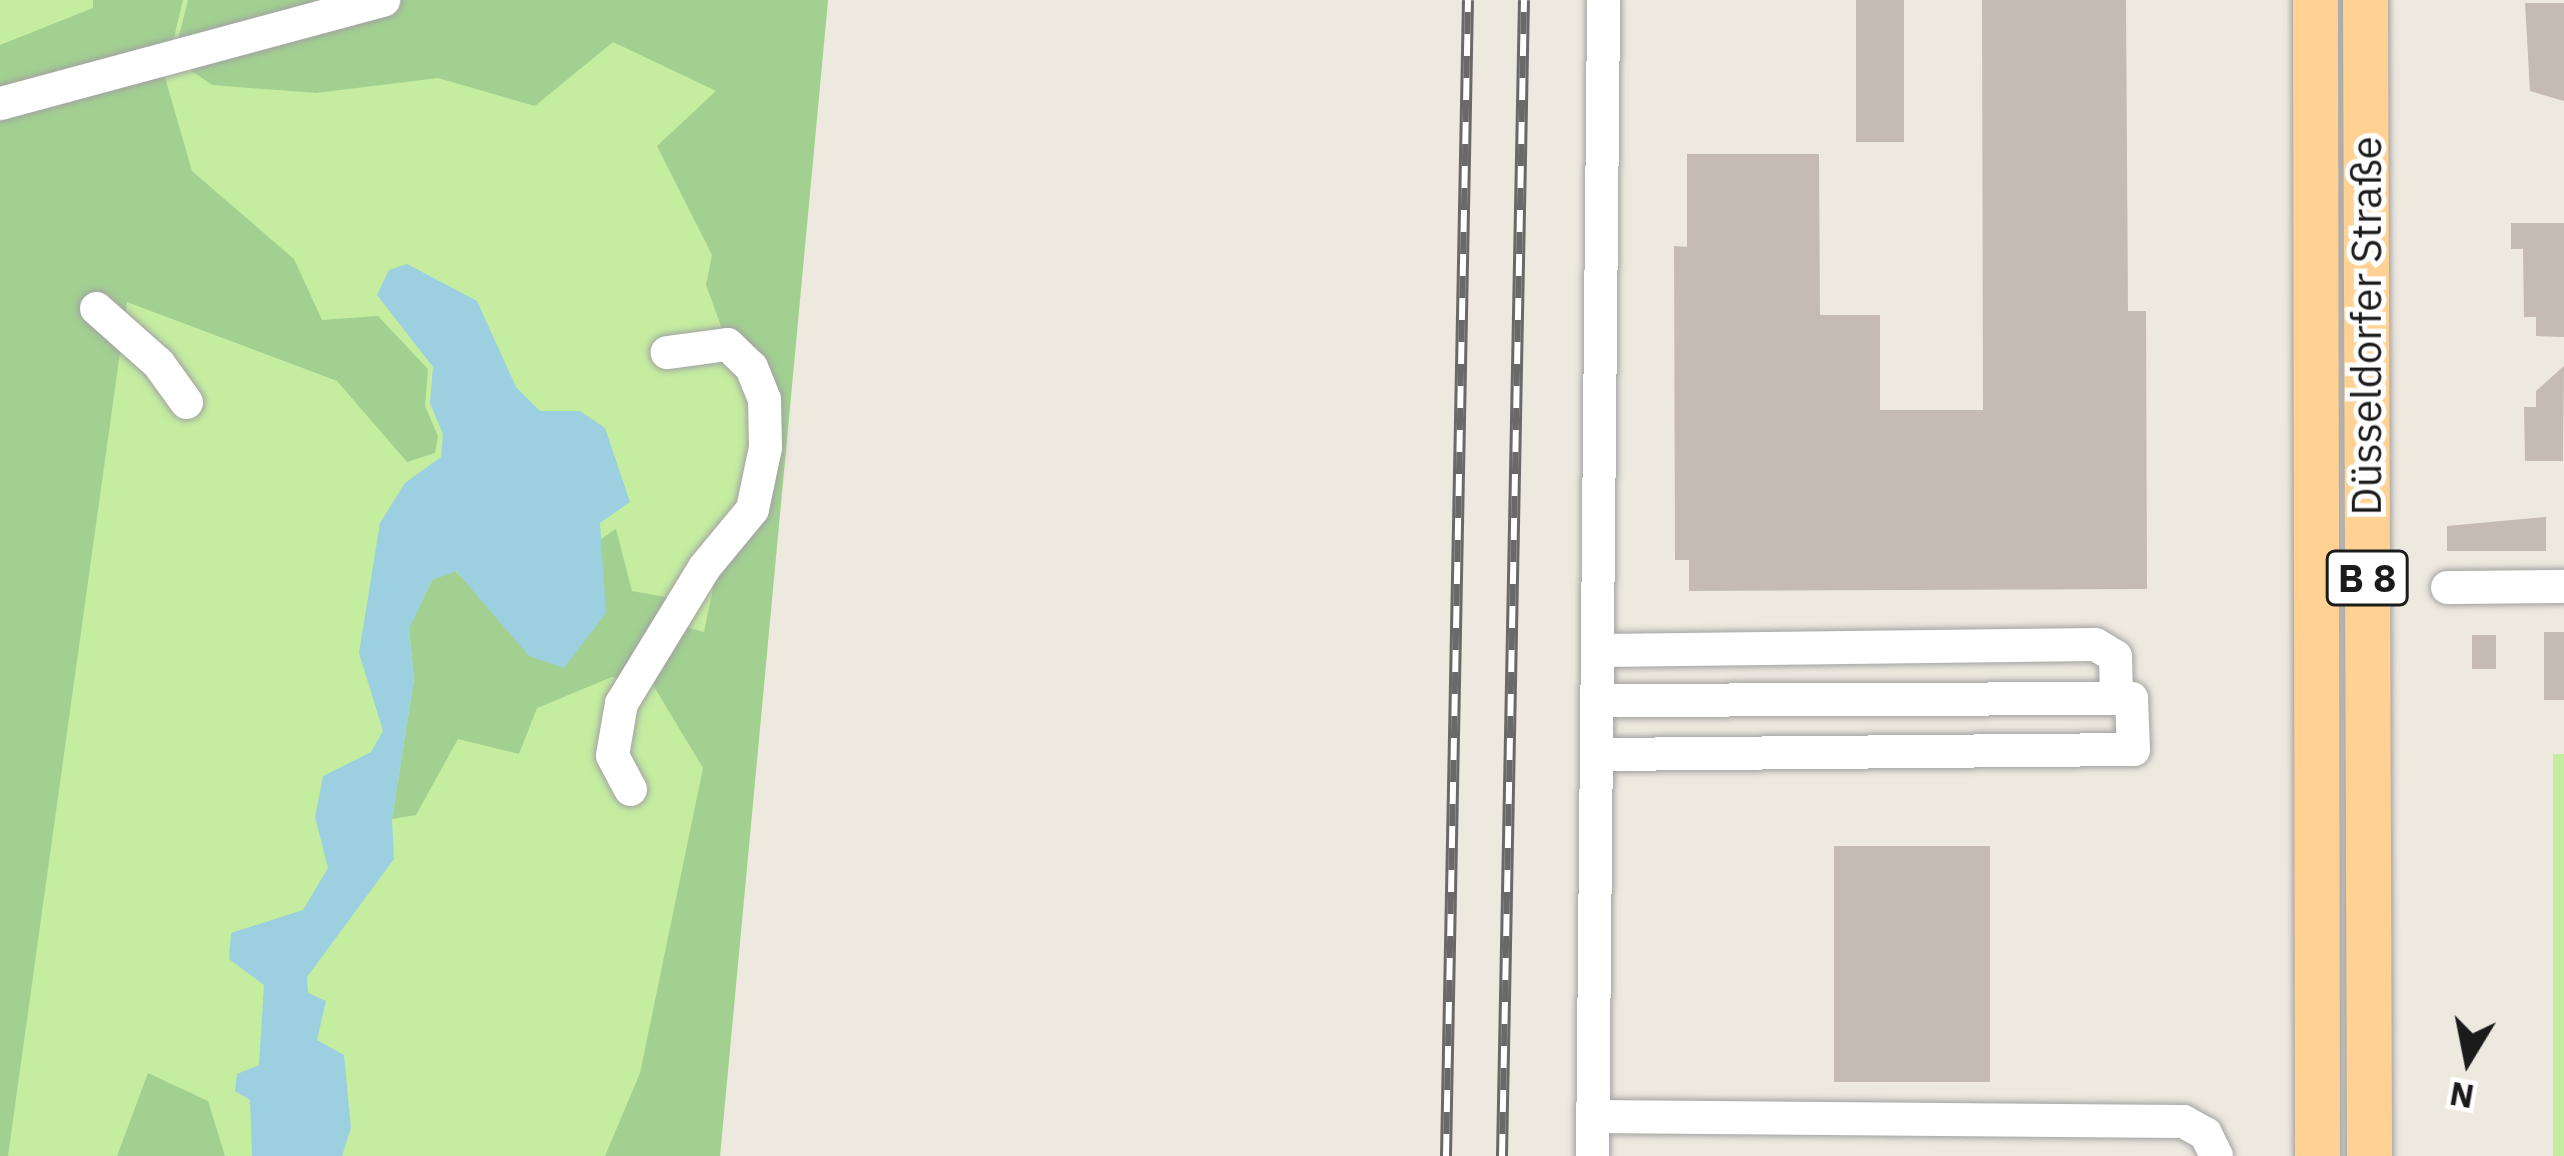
<!DOCTYPE html>
<html>
<head>
<meta charset="utf-8">
<style>
  body { margin:0 }
  #map { position:relative; width:2564px; height:1156px; overflow:hidden; background:#eee9df; font-family:"IBM Plex Sans",sans-serif }
  div>[style] { position:absolute }
  .grass>* { inset:0; background:#c4eda0; transform-origin:0 0 }
  .forest>* { inset:0; background:#a2d091 }
  .water>* { inset:0; background:#9ccfdf }
  .building>* { inset:0; background:#c5bbb3; transform-origin:0 0 }
  .roads { filter:drop-shadow(0 0 3px #a2a2a2) drop-shadow(0 0 3px #a2a2a2) }
  .minor>* { height:33px; margin:-16.5px; padding:0 16.5px; transform-origin:16.5px; border-radius:16.5px; background:#fff }
  .major>* { height:45px; margin:-22.5px; padding:0 22.5px; transform-origin:22.5px; border-radius:22.5px; background:#ffd293 }
  .rail>* { height:12px; margin-top:-6px; transform-origin:0; background:repeating-linear-gradient(90deg,#fff 0 22px,#696969 0 44px); box-sizing:border-box; border-block:3px solid #696969 }
  span { translate:-50% -50%; white-space:nowrap; text-align:center; line-height:1.15; -webkit-text-stroke:10px #fff; paint-order:stroke }
  .shield-label span { padding:3px 9px; background:#fff; border:3px solid; border-radius:9px; -webkit-text-stroke-width:0 }
  .shield-label { font-size:39px; color:#1b1b1b; font-weight:700 }
  .street-label { font-size:42px; color:#1b1b1b }
  .north { position:absolute; left:2408px; top:1000px; width:120px; height:120px; -webkit-text-stroke:9px #fff; paint-order:stroke; rotate:190deg; font-size:33px; font-weight:700; line-height:48px; text-align:center; color:#1b1b1b }
  .north::after { content:''; display:block; margin:auto; width:42px; height:54px; background:#1b1b1b; clip-path:polygon(50% 0,100% 100%,50% 72%,0 100%) }
</style>
</head>
<body>
<div id="map">
  <div class="grass">
    <i style="clip-path:polygon(0 0,188px 0,173px 57px,828px 0,720px 1156px,0 1156px)"></i>
    <i style="left:2553px;top:754px;width:11px;height:402px"></i>
  </div>
  <div class="forest">
    <i style="clip-path:polygon(93px 0,183px 0,172px 46px,0 95px,0 45px,93px 8px)"></i>
    <i style="clip-path:polygon(188px 0,828px 0,720px 1156px,605px 1156px,640px 1073px,703px 768px,653px 685px,612px 677px,537px 708px,519px 754px,458px 739px,416px 815px,392px 819px,414px 679px,409px 628px,432px 580px,455px 571px,494px 610px,616px 529px,632px 591px,682px 600px,682px 626px,704px 632px,727px 521px,766px 475px,772px 401px,725px 337px,706px 285px,712px 255px,657px 146px,716px 91px,613px 42px,535px 106px,438px 78px,316px 93px,212px 85px,173px 58px)"></i>
    <i style="clip-path:polygon(160px 60px,192px 171px,294px 259px,322px 320px,378px 316px,428px 369px,425px 406px,438px 436px,435px 453px,407px 462px,337px 381px,127px 302px,8px 1156px,0 1156px,0 108px)"></i>
    <i style="clip-path:polygon(148px 1073px,208px 1101px,225px 1156px,117px 1156px)"></i>
  </div>
  <div class="water">
    <i style="clip-path:polygon(407px 264px,477px 301px,516px 387px,540px 411px,580px 411px,605px 428px,630px 502px,600px 523px,606px 613px,564px 668px,529px 656px,456px 571px,432px 580px,409px 629px,414px 679px,392px 819px,394px 859px,307px 977px,308px 993px,326px 1001px,317px 1040px,344px 1055px,351px 1128px,342px 1156px,252px 1156px,250px 1100px,235px 1091px,237px 1074px,259px 1065px,264px 985px,229px 959px,231px 933px,303px 910px,328px 868px,315px 817px,323px 776px,371px 752px,383px 731px,359px 653px,380px 523px,405px 483px,441px 457px,443px 434px,430px 403px,433px 367px,377px 295px,389px 270px)"></i>
  </div>
  <div class="building">
    <i style="left:1856px;top:0;width:48px;height:142px"></i>
    <i style="clip-path:polygon(1982px 0,2126px 0,2128px 311px,2146px 311px,2147px 589px,1689px 591px,1689px 560px,1675px 560px,1674px 246px,1687px 247px,1687px 154px,1819px 154px,1820px 315px,1880px 315px,1880px 410px,1983px 410px)"></i>
    <i style="clip-path:polygon(2525px 3px,2564px 3px,2564px 101px,2530px 91px)"></i>
    <i style="clip-path:polygon(2511px 223px,2564px 223px,2564px 337px,2536px 336px,2536px 317px,2524px 317px,2523px 249px,2511px 249px)"></i>
    <i style="clip-path:polygon(2564px 366px,2563px 461px,2525px 461px,2524px 407px,2536px 407px,2536px 391px)"></i>
    <i style="clip-path:polygon(2546px 517px,2546px 551px,2447px 551px,2447px 526px)"></i>
    <i style="left:2544px;top:632px;width:20px;height:68px"></i>
    <i style="left:2472px;top:635px;width:24px;height:34px"></i>
    <i style="left:1834px;top:846px;width:156px;height:236px"></i>
  </div>
  <div class="roads">
    <div class="minor">
      <i style="left:0;top:103px;width:397px;rotate:-15.1deg"></i>
      <i style="left:96px;top:308px;width:83px;rotate:41.6deg"></i>
      <i style="left:158px;top:363px;width:48px;rotate:54.3deg"></i>
      <i style="left:2447px;top:587px;width:117px;rotate:-0.5deg"></i>
      <i style="left:1600px;top:650px;width:495px;rotate:-0.7deg"></i>
      <i style="left:2095px;top:644px;width:23px;rotate:31deg"></i>
      <i style="left:2115px;top:656px;width:42px;rotate:88.6deg"></i>
      <i style="left:1599px;top:700px;width:532px;rotate:-0.22deg"></i>
      <i style="left:2131px;top:698px;width:51px;rotate:87.8deg"></i>
      <i style="left:2133px;top:749px;width:533px;rotate:179.46deg"></i>
      <i style="left:630px;top:789px;width:38px;rotate:-118deg"></i>
      <i style="left:612px;top:755px;width:53px;rotate:-80.2deg"></i>
      <i style="left:621px;top:703px;width:159px;rotate:-58.6deg"></i>
      <i style="left:704px;top:567px;width:75px;rotate:-50.4deg"></i>
      <i style="left:752px;top:509px;width:63px;rotate:-78.2deg"></i>
      <i style="left:765px;top:447px;width:48px;rotate:-91.2deg"></i>
      <i style="left:764px;top:399px;width:35px;rotate:-112deg"></i>
      <i style="left:751px;top:367px;width:33px;rotate:-136deg"></i>
      <i style="left:727px;top:344px;width:61px;rotate:172.4deg"></i>
      <i style="left:1593px;top:1116px;width:590px;rotate:0.49deg"></i>
      <i style="left:2183px;top:1121px;width:25px;rotate:29deg"></i>
      <i style="left:2205px;top:1133px;width:25px;rotate:64deg"></i>
      <i style="left:1592px;top:1156px;width:1156px;rotate:-89.45deg"></i>
    </div>
    <div class="major">
      <i style="left:2315px;top:0;width:1156px;rotate:89.9deg"></i>
      <i style="left:2365px;top:0;width:1156px;rotate:89.8deg"></i>
    </div>
  </div>
  <div class="rail">
    <i style="left:1446px;top:1156px;width:1156px;rotate:-88.91deg"></i>
    <i style="left:1502px;top:1156px;width:1156px;rotate:-88.91deg"></i>
  </div>
  <div class="shield-label">
    <span style="left:2367px;top:578px">B 8</span>
  </div>
  <div class="street-label">
    <span style="left:2366px;top:326px;rotate:-90deg">Düsseldorfer Straße</span>
  </div>
  <div class="north">N</div>
</div>
</body>
</html>
